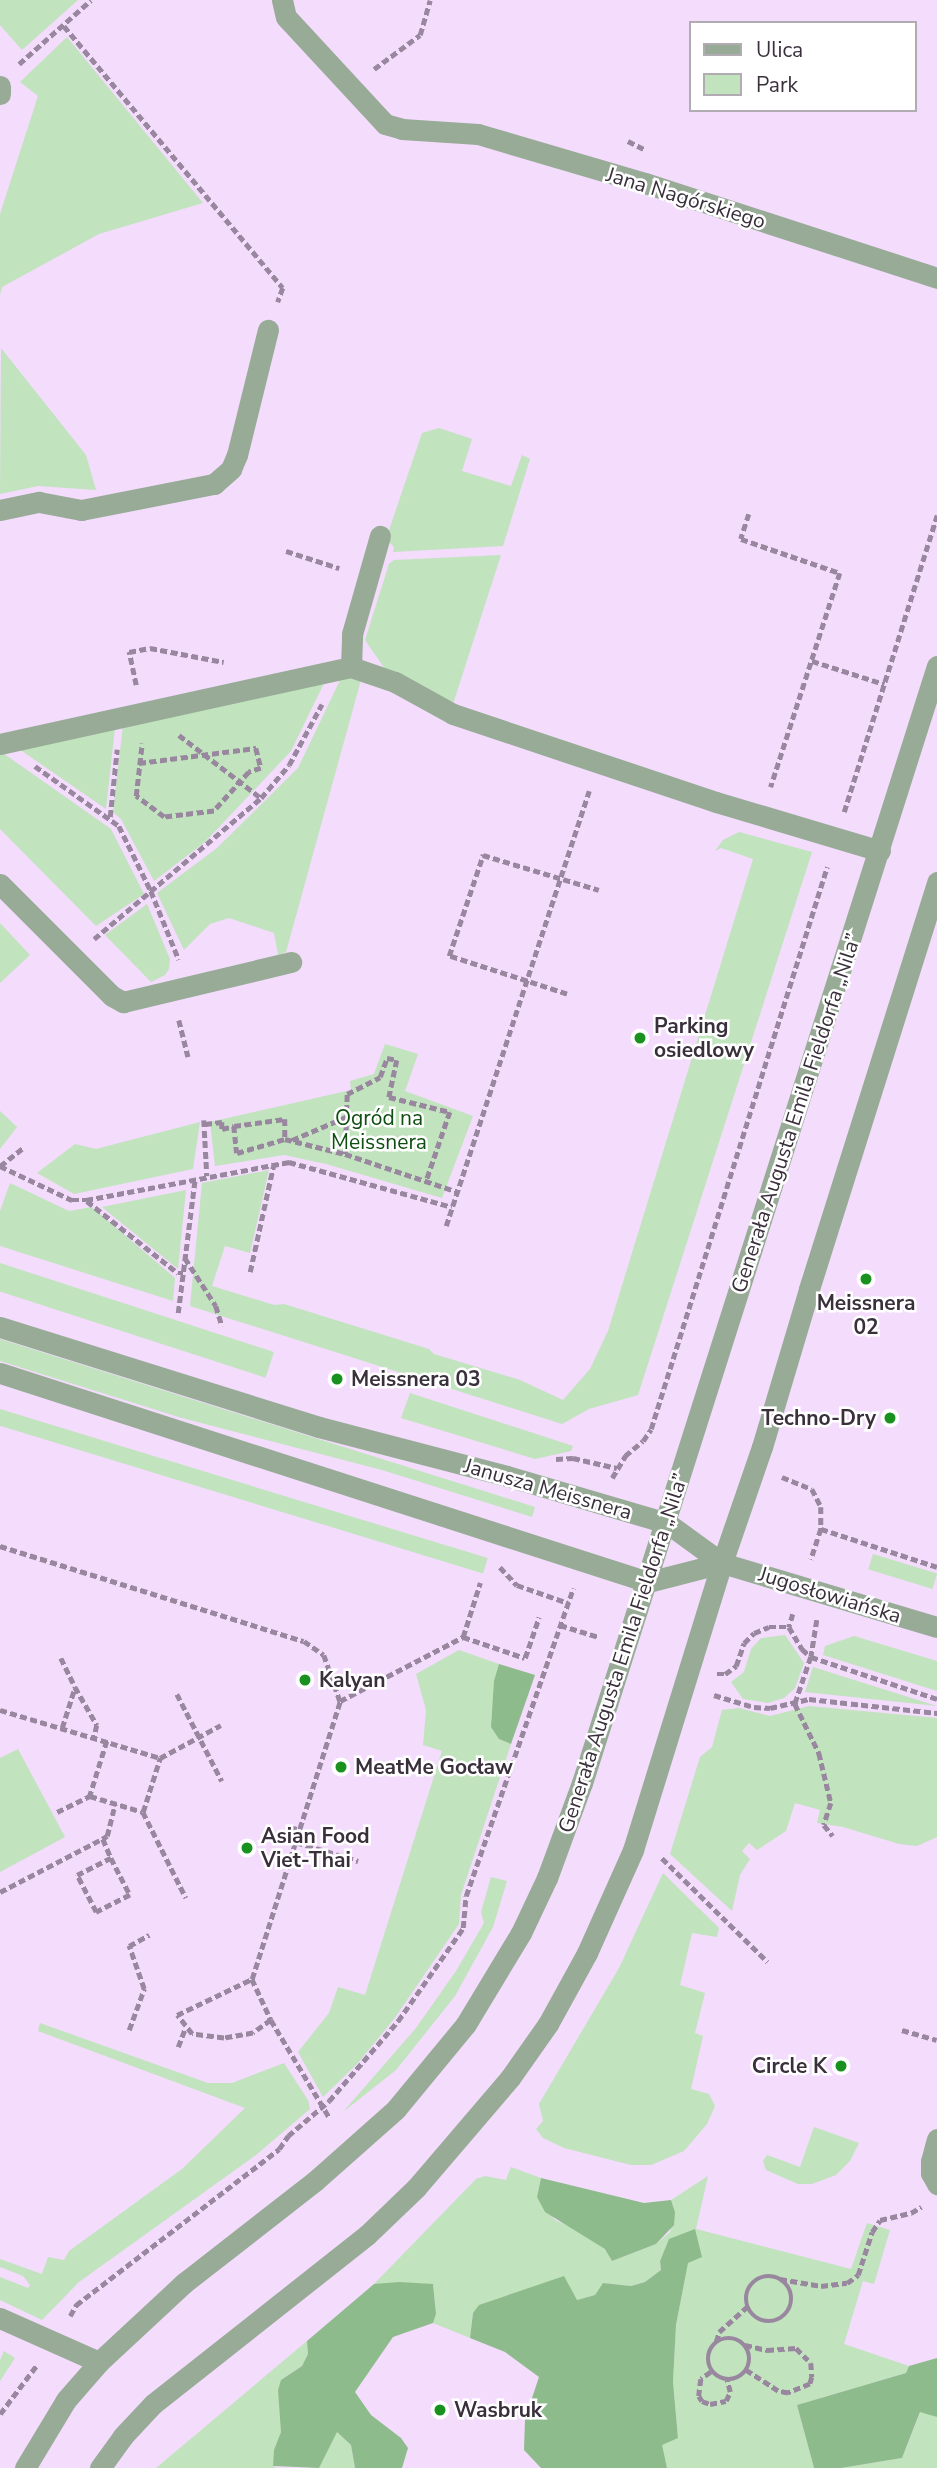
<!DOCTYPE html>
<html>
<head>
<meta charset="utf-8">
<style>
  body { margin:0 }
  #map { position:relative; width:937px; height:2468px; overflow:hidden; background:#f3dcfc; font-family:"Nunito Sans",sans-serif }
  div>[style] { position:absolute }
  .green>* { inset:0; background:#c1e3be; transform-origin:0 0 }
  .forest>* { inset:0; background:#8ebb8b }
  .path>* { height:4.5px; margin-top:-2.25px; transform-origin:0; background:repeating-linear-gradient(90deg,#98879e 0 7px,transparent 0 10.5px) }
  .path>.ring { margin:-2.25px; padding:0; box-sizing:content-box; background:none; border:4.5px solid #98879e; border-radius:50% }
  .minor>* { height:21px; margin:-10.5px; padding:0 10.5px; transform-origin:10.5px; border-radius:10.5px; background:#97ab96 }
  .dots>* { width:19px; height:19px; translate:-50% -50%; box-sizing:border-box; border:4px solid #fff; border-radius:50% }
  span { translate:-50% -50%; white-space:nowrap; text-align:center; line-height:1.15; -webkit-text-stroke:5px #fff; paint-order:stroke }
  .street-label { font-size:21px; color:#39303c }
  .poi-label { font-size:21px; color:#39303c; font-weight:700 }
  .left { translate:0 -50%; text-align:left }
  .right { translate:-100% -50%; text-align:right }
  .park-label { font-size:21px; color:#0e4e10 }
  .legend { position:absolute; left:689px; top:21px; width:228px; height:91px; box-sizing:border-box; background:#fff; border:2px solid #b0acb1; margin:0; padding:9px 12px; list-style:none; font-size:21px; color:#39303c }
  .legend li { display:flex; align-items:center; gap:14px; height:35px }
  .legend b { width:35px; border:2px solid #b0acb1 }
</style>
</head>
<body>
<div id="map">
  <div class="green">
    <i style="clip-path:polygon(0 0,78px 0,22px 50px,0 25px)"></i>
    <i style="clip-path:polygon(67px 37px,203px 203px,99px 234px,2px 287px,0 295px,0 214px,38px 96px,20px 82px)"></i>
    <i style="clip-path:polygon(1px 348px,86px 455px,96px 490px,38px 486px,0 494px)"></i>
    <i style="clip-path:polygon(439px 428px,472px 439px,462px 471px,511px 486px,522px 455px,530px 459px,503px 546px,393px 552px,394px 547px,386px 539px,422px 433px)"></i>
    <i style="clip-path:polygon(501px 555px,453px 704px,385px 669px,365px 640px,389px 564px,394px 560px)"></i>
    <i style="clip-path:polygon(342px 676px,361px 680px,286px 952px,278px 955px,274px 933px,229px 918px,210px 924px,184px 950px,157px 893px,217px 848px,298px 768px)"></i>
    <i style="clip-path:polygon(327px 677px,291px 751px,205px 842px,154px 881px,121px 819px,113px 812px,123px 725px)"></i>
    <i style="clip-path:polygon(115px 728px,106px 809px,19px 749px)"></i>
    <i style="clip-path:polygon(0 751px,111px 829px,144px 894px,96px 926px,0 829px)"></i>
    <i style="clip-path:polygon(739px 832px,812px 852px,638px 1395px,589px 1409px,562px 1424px,190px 1306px,202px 1183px,269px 1170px,250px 1253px,225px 1246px,212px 1286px,274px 1305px,284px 1304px,429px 1349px,434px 1354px,520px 1380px,563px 1400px,590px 1369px,608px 1331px,753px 859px,721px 848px,715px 851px,723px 840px)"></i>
    <i style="clip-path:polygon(147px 904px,170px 959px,169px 969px,165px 975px,151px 982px,105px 935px)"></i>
    <i style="clip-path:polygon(0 923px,30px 955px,0 983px)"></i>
    <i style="clip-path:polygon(385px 1044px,418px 1054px,405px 1091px,473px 1116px,442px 1198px,326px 1164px,284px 1155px,215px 1166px,210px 1122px,351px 1090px,350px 1081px,374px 1074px)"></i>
    <i style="clip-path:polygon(0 1111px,17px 1127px,0 1149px)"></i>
    <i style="clip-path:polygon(200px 1122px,193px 1169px,74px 1194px,37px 1173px,75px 1144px,96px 1149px)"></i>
    <i style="clip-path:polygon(10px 1183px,69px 1211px,92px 1207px,175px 1278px,173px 1301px,0 1246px,0 1211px)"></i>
    <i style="clip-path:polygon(186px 1190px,178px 1269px,102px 1207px)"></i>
    <i style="left:0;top:1263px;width:288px;height:27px;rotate:18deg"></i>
    <i style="clip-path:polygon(0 1339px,535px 1507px,532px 1517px,382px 1470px,182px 1418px,0 1361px)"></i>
    <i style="clip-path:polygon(410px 1393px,573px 1446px,571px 1451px,535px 1459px,401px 1418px)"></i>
    <i style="left:0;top:1409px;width:510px;height:16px;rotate:17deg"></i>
    <i style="left:873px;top:1554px;width:67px;height:16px;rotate:17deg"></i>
    <i style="clip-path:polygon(785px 1635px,804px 1663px,795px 1688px,784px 1698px,768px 1703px,743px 1699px,731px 1682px,744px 1672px,751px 1649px,761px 1638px)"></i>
    <i style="clip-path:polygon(854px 1636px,937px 1661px,937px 1691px,823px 1655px,825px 1646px)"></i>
    <i style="clip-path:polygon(459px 1650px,499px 1664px,491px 1719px,499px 1739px,511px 1744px,461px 1895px,459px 1924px,394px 2019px,358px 2063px,323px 2097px,298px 2052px,329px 2013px,338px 1987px,365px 1995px,442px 1751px,423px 1745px,426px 1710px,416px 1674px)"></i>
    <i style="clip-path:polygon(813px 1667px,937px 1706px,805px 1692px)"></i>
    <i style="clip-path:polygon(809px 1706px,937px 1718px,937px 1837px,917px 1846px,899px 1844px,843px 1827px,817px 1823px,820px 1810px,795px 1803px,786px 1831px,757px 1850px,749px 1843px,742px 1851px,750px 1859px,740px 1875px,732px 1911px,670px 1854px,700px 1757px,712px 1747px,722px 1710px,739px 1708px,770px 1716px)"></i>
    <i style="clip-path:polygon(18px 1749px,65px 1837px,0 1872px,0 1758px)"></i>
    <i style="clip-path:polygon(663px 1873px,719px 1928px,717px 1937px,692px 1933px,680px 1985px,705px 1993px,695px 2033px,703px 2036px,691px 2089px,709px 2094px,715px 2106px,707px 2124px,684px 2151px,651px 2165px,631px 2165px,564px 2148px,543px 2138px,536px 2129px,543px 2121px,539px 2104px,619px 1968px)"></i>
    <i style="clip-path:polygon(491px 1877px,507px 1881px,493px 1927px,455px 1996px,396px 2070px,343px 2112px,416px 2028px,456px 1971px,484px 1923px,481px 1912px)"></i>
    <i style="clip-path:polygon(40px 2023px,208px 2083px,232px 2083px,284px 2063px,308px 2100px,310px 2109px,256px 2155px,79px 2282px,42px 2320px,0 2300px,0 2277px,28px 2288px,30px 2285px,23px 2276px,0 2267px,0 2259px,42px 2274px,48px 2257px,64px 2260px,69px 2251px,182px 2169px,245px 2108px,38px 2031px)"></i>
    <i style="clip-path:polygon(814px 2127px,859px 2143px,850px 2161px,836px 2175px,812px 2184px,798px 2184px,766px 2170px,763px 2161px,767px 2155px,800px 2167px)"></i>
    <i style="clip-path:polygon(511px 2167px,541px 2178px,537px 2197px,555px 2220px,580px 2231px,606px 2249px,612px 2261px,656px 2244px,670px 2232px,675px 2212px,671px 2200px,708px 2176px,696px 2229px,851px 2269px,867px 2223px,890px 2230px,874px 2284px,863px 2281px,844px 2344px,909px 2366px,906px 2373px,797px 2405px,814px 2468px,667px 2468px,661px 2445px,678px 2438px,673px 2382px,676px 2325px,688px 2262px,669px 2239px,660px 2261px,661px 2270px,645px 2282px,631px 2286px,603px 2283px,595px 2295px,577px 2300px,473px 2313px,470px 2338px,433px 2323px,436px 2314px,433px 2284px,374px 2284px,476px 2179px,485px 2176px,506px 2180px)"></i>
    <i style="clip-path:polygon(307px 2341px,308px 2354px,302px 2366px,281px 2380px,281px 2432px,273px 2466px,277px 2468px,156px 2468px)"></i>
    <i style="clip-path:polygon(4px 2351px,15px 2358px,0 2381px,0 2360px)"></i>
    <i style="clip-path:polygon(921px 2411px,937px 2417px,937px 2468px,841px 2468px,902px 2458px)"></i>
    <i style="clip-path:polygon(336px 2431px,351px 2445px,355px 2468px,319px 2468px)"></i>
  </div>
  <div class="forest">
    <i style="clip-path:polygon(499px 1664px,535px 1675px,511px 1744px,499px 1739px,491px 1727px,494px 1681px)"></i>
    <i style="clip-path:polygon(541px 2178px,644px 2203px,671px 2200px,675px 2212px,674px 2225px,656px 2244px,612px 2261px,605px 2249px,545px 2212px,537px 2197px)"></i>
    <i style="clip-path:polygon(695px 2229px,702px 2257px,688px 2263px,676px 2325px,673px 2382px,678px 2438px,662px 2445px,667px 2468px,541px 2468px,524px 2450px,525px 2419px,539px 2377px,505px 2352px,470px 2338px,473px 2313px,479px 2305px,564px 2276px,577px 2300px,595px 2295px,603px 2283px,631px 2286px,645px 2282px,661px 2270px,660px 2261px,669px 2239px)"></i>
    <i style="clip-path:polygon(399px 2282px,433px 2284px,436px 2314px,433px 2323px,393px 2337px,355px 2392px,371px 2415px,401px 2438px,408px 2448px,402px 2468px,355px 2468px,351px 2445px,337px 2432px,319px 2468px,273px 2466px,274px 2450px,281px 2432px,278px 2390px,281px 2380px,302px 2366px,308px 2354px,307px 2341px,374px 2284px)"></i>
    <i style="clip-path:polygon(937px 2358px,937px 2417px,920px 2412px,902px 2458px,841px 2468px,814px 2468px,797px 2405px,906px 2373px,909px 2366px)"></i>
  </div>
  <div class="path">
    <i style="left:64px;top:26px;width:341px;rotate:50.1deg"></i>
    <i style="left:283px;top:288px;width:15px;rotate:110deg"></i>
    <i style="left:19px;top:64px;width:96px;rotate:-41.6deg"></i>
    <i style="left:374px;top:69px;width:57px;rotate:-36.5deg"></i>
    <i style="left:420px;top:35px;width:36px;rotate:-74deg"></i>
    <i style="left:628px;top:141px;width:20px;rotate:27deg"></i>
    <i style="left:749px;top:514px;width:26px;rotate:108deg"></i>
    <i style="left:741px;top:539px;width:105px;rotate:19deg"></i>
    <i style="left:840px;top:573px;width:225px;rotate:107.9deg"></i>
    <i style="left:286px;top:551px;width:56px;rotate:17.8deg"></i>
    <i style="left:812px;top:661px;width:76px;rotate:17.7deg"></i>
    <i style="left:136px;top:685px;width:34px;rotate:-102deg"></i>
    <i style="left:129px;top:652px;width:21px;rotate:-11deg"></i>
    <i style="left:150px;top:648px;width:75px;rotate:10.7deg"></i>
    <i style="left:179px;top:735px;width:103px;rotate:37.5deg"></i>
    <i style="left:139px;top:763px;width:118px;rotate:-7.3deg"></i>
    <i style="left:256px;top:748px;width:21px;rotate:76deg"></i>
    <i style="left:261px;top:768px;width:13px;rotate:162deg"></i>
    <i style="left:249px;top:772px;width:52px;rotate:131.9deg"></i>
    <i style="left:214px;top:811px;width:50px;rotate:173.2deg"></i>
    <i style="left:164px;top:817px;width:35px;rotate:-143deg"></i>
    <i style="left:136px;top:796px;width:53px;rotate:-83.5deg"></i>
    <i style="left:35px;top:766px;width:103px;rotate:35.5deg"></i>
    <i style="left:119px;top:826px;width:72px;rotate:63.8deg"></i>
    <i style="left:151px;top:891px;width:74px;rotate:67.9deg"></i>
    <i style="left:844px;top:812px;width:311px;rotate:-72.6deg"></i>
    <i style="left:110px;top:817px;width:68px;rotate:-84.1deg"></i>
    <i style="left:94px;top:939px;width:219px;rotate:-40.2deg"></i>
    <i style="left:261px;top:798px;width:43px;rotate:-49.7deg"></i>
    <i style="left:289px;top:765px;width:69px;rotate:-61.6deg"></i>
    <i style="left:567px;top:994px;width:124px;rotate:-162.1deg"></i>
    <i style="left:449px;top:956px;width:107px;rotate:-71.4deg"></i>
    <i style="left:483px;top:855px;width:121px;rotate:16.8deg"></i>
    <i style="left:179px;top:1020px;width:38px;rotate:76deg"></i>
    <i style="left:204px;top:1120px;width:56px;rotate:86.9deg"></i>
    <i style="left:205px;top:1124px;width:17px;rotate:-7deg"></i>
    <i style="left:222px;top:1122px;width:7px;rotate:90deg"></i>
    <i style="left:222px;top:1129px;width:12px;rotate:-14deg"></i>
    <i style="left:234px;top:1126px;width:27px;rotate:84deg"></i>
    <i style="left:237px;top:1153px;width:50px;rotate:-16.3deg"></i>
    <i style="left:285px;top:1139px;width:62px;rotate:14deg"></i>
    <i style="left:345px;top:1154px;width:119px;rotate:18.6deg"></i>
    <i style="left:234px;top:1126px;width:51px;rotate:-7.8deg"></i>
    <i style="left:285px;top:1119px;width:20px;rotate:90deg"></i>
    <i style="left:292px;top:1140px;width:59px;rotate:-23.1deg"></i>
    <i style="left:345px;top:1154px;width:60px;rotate:-88.1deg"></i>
    <i style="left:347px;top:1094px;width:37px;rotate:-27deg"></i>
    <i style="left:380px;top:1077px;width:20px;rotate:-70deg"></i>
    <i style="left:387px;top:1058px;width:10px;rotate:11deg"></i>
    <i style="left:397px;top:1060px;width:38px;rotate:102deg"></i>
    <i style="left:389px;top:1097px;width:63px;rotate:13.8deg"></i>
    <i style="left:450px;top:1112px;width:74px;rotate:108.9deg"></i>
    <i style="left:0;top:1166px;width:80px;rotate:25.3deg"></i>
    <i style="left:72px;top:1200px;width:14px"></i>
    <i style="left:86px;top:1200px;width:207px;rotate:-10.6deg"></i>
    <i style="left:289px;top:1162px;width:169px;rotate:15.4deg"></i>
    <i style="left:0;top:1166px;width:29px;rotate:-38deg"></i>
    <i style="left:87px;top:1201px;width:116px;rotate:38.4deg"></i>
    <i style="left:178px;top:1273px;width:5px"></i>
    <i style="left:446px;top:1226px;width:458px;rotate:-71.8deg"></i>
    <i style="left:185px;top:1258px;width:57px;rotate:57.1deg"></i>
    <i style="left:216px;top:1306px;width:21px;rotate:73deg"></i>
    <i style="left:250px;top:1272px;width:112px;rotate:-77.6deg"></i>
    <i style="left:178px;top:1313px;width:136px;rotate:-82.8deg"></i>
    <i style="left:556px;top:1459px;width:17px;rotate:-3deg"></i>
    <i style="left:573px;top:1458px;width:45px;rotate:12.8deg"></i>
    <i style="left:782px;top:1477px;width:32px;rotate:22deg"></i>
    <i style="left:812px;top:1489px;width:20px;rotate:63deg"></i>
    <i style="left:821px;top:1507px;width:22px;rotate:90deg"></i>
    <i style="left:821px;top:1529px;width:32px;rotate:108deg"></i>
    <i style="left:612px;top:1478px;width:26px;rotate:-59deg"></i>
    <i style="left:625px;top:1456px;width:23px;rotate:-40deg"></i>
    <i style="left:643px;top:1441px;width:14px;rotate:-56deg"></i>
    <i style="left:651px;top:1429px;width:589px;rotate:-72.61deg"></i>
    <i style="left:821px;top:1529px;width:122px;rotate:18.1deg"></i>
    <i style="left:0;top:1546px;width:318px;rotate:17.4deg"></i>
    <i style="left:304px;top:1641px;width:24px;rotate:35deg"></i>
    <i style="left:324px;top:1655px;width:49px;rotate:70.8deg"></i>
    <i style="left:340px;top:1701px;width:139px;rotate:-27.5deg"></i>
    <i style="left:463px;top:1637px;width:57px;rotate:-72.5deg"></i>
    <i style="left:500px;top:1567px;width:25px;rotate:47deg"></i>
    <i style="left:517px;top:1585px;width:54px;rotate:19.4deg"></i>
    <i style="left:793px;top:1614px;width:14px;rotate:107deg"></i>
    <i style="left:789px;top:1627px;width:26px;rotate:59deg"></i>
    <i style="left:802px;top:1649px;width:12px;rotate:42deg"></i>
    <i style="left:811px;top:1657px;width:133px;rotate:18.4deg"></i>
    <i style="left:817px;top:1620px;width:37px;rotate:99deg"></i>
    <i style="left:811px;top:1657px;width:50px;rotate:108.8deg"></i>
    <i style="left:795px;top:1704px;width:55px;rotate:63.9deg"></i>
    <i style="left:819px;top:1753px;width:51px;rotate:76.5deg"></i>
    <i style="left:831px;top:1803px;width:23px;rotate:108deg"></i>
    <i style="left:824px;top:1825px;width:14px;rotate:51deg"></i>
    <i style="left:560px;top:1625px;width:41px;rotate:17.1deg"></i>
    <i style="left:463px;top:1637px;width:65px;rotate:18.7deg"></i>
    <i style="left:525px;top:1658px;width:43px;rotate:-71.1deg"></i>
    <i style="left:61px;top:1658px;width:32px;rotate:64deg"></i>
    <i style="left:717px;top:1674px;width:8px"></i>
    <i style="left:725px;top:1674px;width:14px;rotate:-36deg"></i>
    <i style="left:736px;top:1666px;width:24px;rotate:-71deg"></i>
    <i style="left:744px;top:1643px;width:14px;rotate:-45deg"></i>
    <i style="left:754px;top:1633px;width:16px;rotate:-22deg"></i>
    <i style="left:769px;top:1627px;width:20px"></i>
    <i style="left:177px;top:1694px;width:98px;rotate:62.7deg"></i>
    <i style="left:714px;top:1695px;width:42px;rotate:16.7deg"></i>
    <i style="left:754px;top:1707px;width:16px;rotate:4deg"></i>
    <i style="left:770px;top:1708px;width:40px;rotate:-13deg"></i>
    <i style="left:809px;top:1699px;width:129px;rotate:6.2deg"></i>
    <i style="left:0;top:1710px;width:167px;rotate:16.7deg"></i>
    <i style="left:160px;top:1758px;width:69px;rotate:-28.4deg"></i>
    <i style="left:62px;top:1728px;width:43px;rotate:-72.4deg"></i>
    <i style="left:75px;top:1687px;width:44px;rotate:59.9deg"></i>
    <i style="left:97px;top:1725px;width:13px;rotate:103deg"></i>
    <i style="left:107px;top:1741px;width:58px;rotate:107.2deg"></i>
    <i style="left:90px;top:1796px;width:55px;rotate:16.8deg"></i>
    <i style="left:143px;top:1812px;width:57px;rotate:-72.5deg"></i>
    <i style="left:57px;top:1812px;width:37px;rotate:-26deg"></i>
    <i style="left:143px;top:1812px;width:96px;rotate:63.4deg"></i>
    <i style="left:290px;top:1827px;width:10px;rotate:17deg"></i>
    <i style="left:103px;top:1839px;width:21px;rotate:67deg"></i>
    <i style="left:296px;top:1842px;width:65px;rotate:17deg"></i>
    <i style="left:111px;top:1858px;width:42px;rotate:62.8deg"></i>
    <i style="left:130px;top:1895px;width:38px;rotate:153deg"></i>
    <i style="left:96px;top:1912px;width:42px;rotate:-117.2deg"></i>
    <i style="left:77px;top:1875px;width:38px;rotate:-27deg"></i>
    <i style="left:662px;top:1858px;width:148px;rotate:44.5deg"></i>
    <i style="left:0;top:1892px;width:115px;rotate:-27.5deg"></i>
    <i style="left:102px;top:1839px;width:6px;rotate:-31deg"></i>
    <i style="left:107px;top:1836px;width:33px;rotate:-76deg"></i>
    <i style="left:252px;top:1979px;width:45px;rotate:65.1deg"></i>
    <i style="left:271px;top:2020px;width:113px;rotate:59.1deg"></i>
    <i style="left:271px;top:2020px;width:22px;rotate:144deg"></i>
    <i style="left:253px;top:2033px;width:29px;rotate:170deg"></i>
    <i style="left:224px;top:2038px;width:32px;rotate:-173deg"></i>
    <i style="left:192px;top:2034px;width:24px;rotate:-128deg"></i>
    <i style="left:177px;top:2015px;width:83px;rotate:-25.6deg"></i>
    <i style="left:252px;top:1979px;width:292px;rotate:-72.4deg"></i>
    <i style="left:129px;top:2030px;width:44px;rotate:-69.9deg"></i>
    <i style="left:144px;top:1989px;width:46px;rotate:-109.2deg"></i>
    <i style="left:129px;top:1946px;width:23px;rotate:-29deg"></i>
    <i style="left:902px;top:2030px;width:36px;rotate:16deg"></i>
    <i style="left:178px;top:2047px;width:19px;rotate:-69deg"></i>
    <i class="ring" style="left:746px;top:2276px;width:41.5px;height:41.5px"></i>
    <i style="left:780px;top:2279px;width:42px;rotate:9.7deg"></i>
    <i style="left:821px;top:2286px;width:26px;rotate:-7deg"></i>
    <i style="left:847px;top:2283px;width:14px;rotate:-36deg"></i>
    <i style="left:858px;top:2275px;width:45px;rotate:-72deg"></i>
    <i style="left:872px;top:2232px;width:14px;rotate:-56deg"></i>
    <i style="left:880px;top:2220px;width:32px;rotate:-13deg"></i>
    <i style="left:911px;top:2213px;width:12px;rotate:-31deg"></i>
    <i style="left:70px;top:2316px;width:13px;rotate:-61deg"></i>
    <i style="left:76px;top:2305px;width:256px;rotate:-37.5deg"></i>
    <i style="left:279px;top:2149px;width:16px;rotate:-55deg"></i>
    <i style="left:288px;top:2136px;width:54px;rotate:-40.5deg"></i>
    <i style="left:329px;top:2101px;width:106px;rotate:-49.2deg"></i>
    <i style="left:398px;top:2021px;width:113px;rotate:-55deg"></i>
    <i style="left:463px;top:1928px;width:32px;rotate:-85deg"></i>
    <i style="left:466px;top:1896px;width:326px;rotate:-70.8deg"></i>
    <i class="ring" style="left:708px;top:2338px;width:37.5px;height:37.5px"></i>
    <i style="left:716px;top:2342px;width:10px;rotate:-73deg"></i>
    <i style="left:719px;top:2332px;width:39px;rotate:-42deg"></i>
    <i style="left:745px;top:2345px;width:23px;rotate:13deg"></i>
    <i style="left:767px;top:2350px;width:29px;rotate:-4deg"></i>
    <i style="left:796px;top:2348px;width:21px;rotate:45deg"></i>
    <i style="left:811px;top:2363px;width:14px;rotate:86deg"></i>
    <i style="left:812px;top:2377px;width:7px;rotate:106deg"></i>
    <i style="left:810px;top:2384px;width:24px;rotate:158deg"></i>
    <i style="left:788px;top:2393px;width:10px;rotate:-169deg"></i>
    <i style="left:778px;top:2391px;width:38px;rotate:-147deg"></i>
    <i style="left:711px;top:2372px;width:12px;rotate:145deg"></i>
    <i style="left:701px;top:2379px;width:17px;rotate:97deg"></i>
    <i style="left:699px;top:2396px;width:6px;rotate:59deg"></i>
    <i style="left:702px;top:2401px;width:9px;rotate:21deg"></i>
    <i style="left:710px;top:2404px;width:16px;rotate:-11deg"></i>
    <i style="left:726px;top:2401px;width:10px;rotate:-66deg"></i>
    <i style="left:730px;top:2392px;width:12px;rotate:-104deg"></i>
    <i style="left:0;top:2414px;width:60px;rotate:-53.1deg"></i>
  </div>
  <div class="minor">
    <i style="left:282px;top:0;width:17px;rotate:77deg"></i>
    <i style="left:286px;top:17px;width:146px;rotate:47.2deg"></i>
    <i style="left:385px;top:124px;width:18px;rotate:16deg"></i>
    <i style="left:402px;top:129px;width:76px;rotate:3.8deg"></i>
    <i style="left:478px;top:134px;width:174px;rotate:16.4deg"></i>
    <i style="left:645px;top:183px;width:307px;rotate:18deg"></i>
    <i style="left:0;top:86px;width:8px;rotate:90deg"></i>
    <i style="left:0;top:510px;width:40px;rotate:-12deg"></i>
    <i style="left:39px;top:502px;width:43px;rotate:10.8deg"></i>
    <i style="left:81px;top:510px;width:136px;rotate:-11.1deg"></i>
    <i style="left:214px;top:484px;width:23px;rotate:-41deg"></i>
    <i style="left:231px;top:469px;width:15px;rotate:-67deg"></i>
    <i style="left:237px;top:455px;width:129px;rotate:-76.1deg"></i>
    <i style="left:351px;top:667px;width:33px;rotate:-88deg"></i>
    <i style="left:352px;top:634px;width:102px;rotate:-74.1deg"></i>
    <i style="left:0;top:744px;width:359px;rotate:-12.4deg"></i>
    <i style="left:351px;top:667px;width:46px;rotate:18.8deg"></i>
    <i style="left:395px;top:682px;width:66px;rotate:28.9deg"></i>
    <i style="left:453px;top:714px;width:277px;rotate:18.5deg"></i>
    <i style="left:716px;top:802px;width:171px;rotate:16.6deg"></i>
    <i style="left:0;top:884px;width:158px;rotate:45deg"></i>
    <i style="left:112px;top:996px;width:13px;rotate:29deg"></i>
    <i style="left:123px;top:1002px;width:173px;rotate:-13.4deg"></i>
    <i style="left:0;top:1327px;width:334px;rotate:17.4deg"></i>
    <i style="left:319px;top:1427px;width:194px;rotate:14.6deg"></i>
    <i style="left:507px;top:1476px;width:167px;rotate:16.4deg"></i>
    <i style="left:667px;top:1523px;width:68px;rotate:36deg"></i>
    <i style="left:722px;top:1563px;width:224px;rotate:16.6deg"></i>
    <i style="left:0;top:1373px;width:681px;rotate:17.88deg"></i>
    <i style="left:648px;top:1582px;width:76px;rotate:-14.4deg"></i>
    <i style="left:937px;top:2139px;width:23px;rotate:105deg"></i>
    <i style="left:931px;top:2161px;width:12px;rotate:90deg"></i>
    <i style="left:931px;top:2173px;width:13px;rotate:61deg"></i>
    <i style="left:0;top:2318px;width:108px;rotate:24deg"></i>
    <i style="left:25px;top:2468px;width:79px;rotate:-58.9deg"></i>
    <i style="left:66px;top:2400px;width:50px;rotate:-49deg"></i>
    <i style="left:99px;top:2362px;width:116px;rotate:-42.9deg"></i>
    <i style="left:184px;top:2283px;width:166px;rotate:-37.9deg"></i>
    <i style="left:315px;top:2181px;width:108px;rotate:-41.6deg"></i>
    <i style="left:396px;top:2109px;width:110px;rotate:-50.5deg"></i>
    <i style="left:466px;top:2024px;width:106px;rotate:-58.9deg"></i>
    <i style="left:521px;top:1933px;width:61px;rotate:-64.7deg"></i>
    <i style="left:547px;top:1878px;width:101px;rotate:-69.8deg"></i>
    <i style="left:582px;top:1783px;width:1172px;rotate:-72.37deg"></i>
    <i style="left:100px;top:2468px;width:39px;rotate:-54deg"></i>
    <i style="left:123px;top:2436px;width:44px;rotate:-46.8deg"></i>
    <i style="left:153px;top:2404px;width:273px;rotate:-38.3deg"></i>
    <i style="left:367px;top:2235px;width:68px;rotate:-43.8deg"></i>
    <i style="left:416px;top:2188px;width:145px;rotate:-49.5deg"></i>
    <i style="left:510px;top:2078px;width:66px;rotate:-54.9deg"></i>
    <i style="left:548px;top:2024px;width:81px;rotate:-61.2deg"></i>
    <i style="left:587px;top:1953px;width:113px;rotate:-65.9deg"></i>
    <i style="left:633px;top:1850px;width:300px;rotate:-72.8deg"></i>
    <i style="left:722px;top:1563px;width:123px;rotate:-71deg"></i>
    <i style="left:762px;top:1447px;width:165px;rotate:-73.4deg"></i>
    <i style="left:809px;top:1289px;width:427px;rotate:-72.5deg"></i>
  </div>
  <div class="dots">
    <i style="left:640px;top:1038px;background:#18911f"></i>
    <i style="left:866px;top:1279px;background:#18911f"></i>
    <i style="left:337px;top:1379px;background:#18911f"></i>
    <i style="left:890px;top:1418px;background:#18911f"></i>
    <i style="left:305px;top:1680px;background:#18911f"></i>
    <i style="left:341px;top:1767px;background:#18911f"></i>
    <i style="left:247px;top:1848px;background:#18911f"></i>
    <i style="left:841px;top:2066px;background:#18911f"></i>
    <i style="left:440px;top:2410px;background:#18911f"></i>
  </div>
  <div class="street-label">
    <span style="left:686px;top:198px;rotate:17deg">Jana Nagórskiego</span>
    <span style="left:796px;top:1113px;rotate:-72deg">Generała Augusta Emila Fieldorfa „Nila”</span>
    <span style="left:548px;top:1489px;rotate:16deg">Janusza Meissnera</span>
    <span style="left:830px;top:1595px;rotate:17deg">Jugosłowiańska</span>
    <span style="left:623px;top:1653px;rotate:-72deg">Generała Augusta Emila Fieldorfa „Nila”</span>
  </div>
  <div class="poi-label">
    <span class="left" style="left:654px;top:1038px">Parking<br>osiedlowy</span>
    <span style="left:866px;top:1315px">Meissnera<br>02</span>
    <span class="left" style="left:351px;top:1379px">Meissnera 03</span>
    <span class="right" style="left:876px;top:1418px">Techno-Dry</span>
    <span class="left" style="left:319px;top:1680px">Kalyan</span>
    <span class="left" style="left:355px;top:1767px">MeatMe Gocław</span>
    <span class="left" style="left:261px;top:1848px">Asian Food<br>Viet-Thai</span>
    <span class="right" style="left:827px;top:2066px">Circle K</span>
    <span class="left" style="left:454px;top:2410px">Wasbruk</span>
  </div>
  <div class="park-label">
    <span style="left:379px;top:1130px">Ogród na<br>Meissnera</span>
  </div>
  <ul class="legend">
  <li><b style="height:9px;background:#97ab96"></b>Ulica</li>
  <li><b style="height:19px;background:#c1e3be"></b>Park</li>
  </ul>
</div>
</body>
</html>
